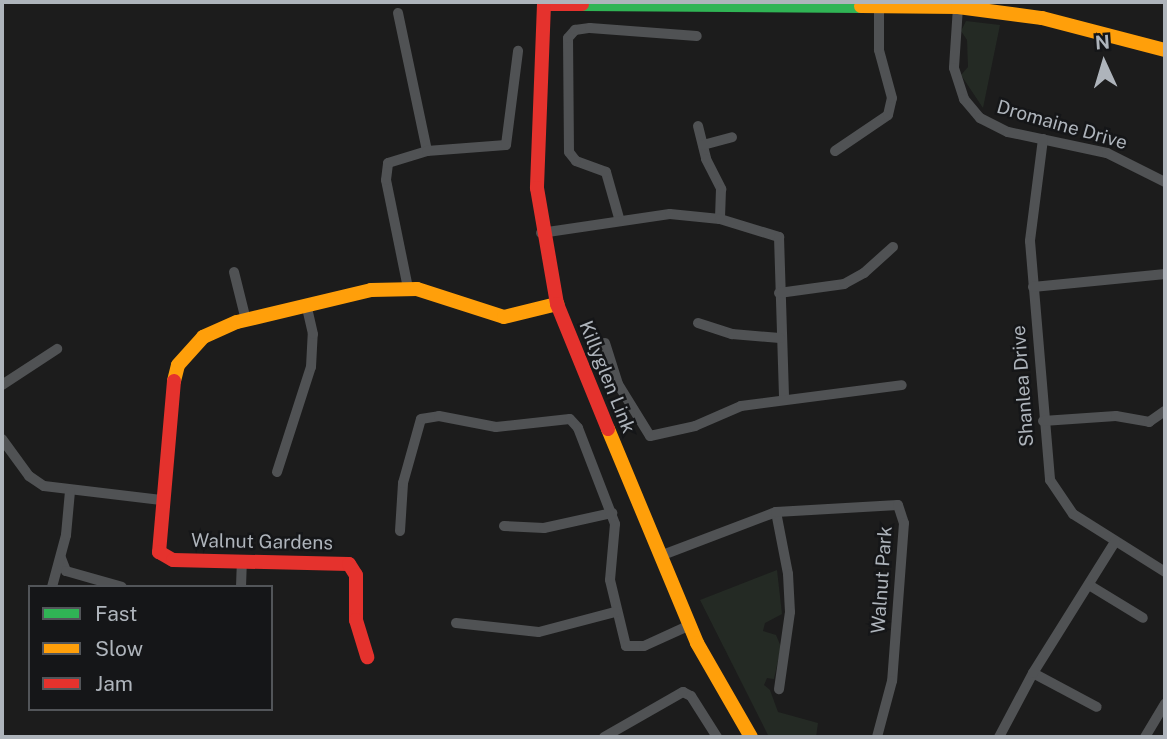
<!DOCTYPE html>
<html>
<head>
<meta charset="utf-8">
<style>
  body { margin:0 }
  #map { position:relative; width:1167px; height:739px; overflow:hidden; background:#1c1c1c; font-family:"Public Sans",sans-serif }
  div>[style] { position:absolute }
  .green>* { inset:0; background:#242a24 }
  .street>* { height:10px; margin:-5px; padding:0 5px; transform-origin:5px; border-radius:5px; background:#505254 }
  .fast>* { height:14px; margin:-7px; padding:0 7px; transform-origin:7px; border-radius:7px; background:#30b455 }
  .slow>* { height:14px; margin:-7px; padding:0 7px; transform-origin:7px; border-radius:7px; background:#ff9f0a }
  .jam>* { height:14px; margin:-7px; padding:0 7px; transform-origin:7px; border-radius:7px; background:#e5322d }
  span { translate:-50% -50%; white-space:nowrap; text-align:center; line-height:1.15; -webkit-text-stroke:5px #151618; paint-order:stroke }
  .street-label { font-size:19px; color:#aeb4bb }
  .frame { position:absolute; inset:0; border:4px solid #aeb4bb; pointer-events:none }
  .legend { position:absolute; left:28px; top:585px; width:245px; height:126px; box-sizing:border-box; background:#151618; border:2px solid #525559; margin:0; padding:9px 12px; list-style:none; font-size:21px; color:#aeb4bb }
  .legend li { display:flex; align-items:center; gap:14px; height:35px }
  .legend b { width:35px; border:2px solid #525559 }
  .north { position:absolute; left:1069px; top:28px; width:70px; height:70px; -webkit-text-stroke:5px #151618; paint-order:stroke; rotate:356deg; font-size:19px; font-weight:700; line-height:28px; text-align:center; color:#aeb4bb }
  .north::after { content:''; display:block; margin:auto; width:24px; height:32px; background:#aeb4bb; clip-path:polygon(50% 0,100% 100%,50% 72%,0 100%) }
</style>
</head>
<body>
<div id="map">
  <div class="green">
    <i style="clip-path:polygon(966px 21px,1000px 25px,983px 108px,961px 75px,968px 67px,967px 40px,961px 31px)"></i>
    <i style="clip-path:polygon(777px 570px,782px 614px,765px 623px,763px 631px,776px 635px,781px 647px,774px 679px,767px 678px,764px 685px,770px 690px,778px 712px,818px 723px,816px 737px,769px 737px,700px 600px)"></i>
  </div>
  <div class="street">
    <i style="left:958px;top:7px;width:61px;rotate:93.8deg"></i>
    <i style="left:954px;top:68px;width:33px;rotate:72deg"></i>
    <i style="left:964px;top:99px;width:25px;rotate:50deg"></i>
    <i style="left:980px;top:118px;width:31px;rotate:27deg"></i>
    <i style="left:1008px;top:132px;width:101px;rotate:12deg"></i>
    <i style="left:1107px;top:153px;width:65px;rotate:26.6deg"></i>
    <i style="left:398px;top:13px;width:141px;rotate:78.1deg"></i>
    <i style="left:698px;top:126px;width:34px;rotate:76deg"></i>
    <i style="left:706px;top:159px;width:34px;rotate:63deg"></i>
    <i style="left:721px;top:189px;width:30px;rotate:92deg"></i>
    <i style="left:1043px;top:139px;width:103px;rotate:97.3deg"></i>
    <i style="left:1030px;top:241px;width:240px;rotate:85.2deg"></i>
    <i style="left:1050px;top:480px;width:41px;rotate:55.9deg"></i>
    <i style="left:1073px;top:514px;width:109px;rotate:32.2deg"></i>
    <i style="left:703px;top:145px;width:30px;rotate:-15deg"></i>
    <i style="left:835px;top:151px;width:64px;rotate:-34.2deg"></i>
    <i style="left:888px;top:115px;width:17px;rotate:-77deg"></i>
    <i style="left:892px;top:98px;width:50px;rotate:-105.2deg"></i>
    <i style="left:879px;top:50px;width:44px;rotate:-90deg"></i>
    <i style="left:619px;top:218px;width:48px;rotate:-105.8deg"></i>
    <i style="left:606px;top:172px;width:32px;rotate:-160deg"></i>
    <i style="left:576px;top:161px;width:11px;rotate:-128deg"></i>
    <i style="left:569px;top:152px;width:114px;rotate:-90.5deg"></i>
    <i style="left:568px;top:38px;width:11px;rotate:-49deg"></i>
    <i style="left:575px;top:30px;width:15px;rotate:-8deg"></i>
    <i style="left:590px;top:28px;width:107px;rotate:4.3deg"></i>
    <i style="left:541px;top:233px;width:130px;rotate:-8.4deg"></i>
    <i style="left:670px;top:214px;width:50px;rotate:5.7deg"></i>
    <i style="left:720px;top:219px;width:62px;rotate:17deg"></i>
    <i style="left:779px;top:237px;width:163px;rotate:88.2deg"></i>
    <i style="left:234px;top:272px;width:49px;rotate:76deg"></i>
    <i style="left:1033px;top:287px;width:133px;rotate:-5.6deg"></i>
    <i style="left:408px;top:288px;width:110px;rotate:-101.5deg"></i>
    <i style="left:386px;top:180px;width:17px;rotate:-83deg"></i>
    <i style="left:388px;top:163px;width:41px;rotate:-17.1deg"></i>
    <i style="left:427px;top:151px;width:79px;rotate:-4.3deg"></i>
    <i style="left:506px;top:145px;width:95px;rotate:-82.7deg"></i>
    <i style="left:779px;top:293px;width:66px;rotate:-7.9deg"></i>
    <i style="left:844px;top:284px;width:23px;rotate:-29deg"></i>
    <i style="left:864px;top:273px;width:39px;rotate:-42deg"></i>
    <i style="left:698px;top:323px;width:36px;rotate:18deg"></i>
    <i style="left:732px;top:334px;width:48px;rotate:4.8deg"></i>
    <i style="left:605px;top:343px;width:43px;rotate:72.4deg"></i>
    <i style="left:618px;top:384px;width:61px;rotate:58.4deg"></i>
    <i style="left:650px;top:436px;width:46px;rotate:-12.5deg"></i>
    <i style="left:695px;top:426px;width:50px;rotate:-23.5deg"></i>
    <i style="left:741px;top:406px;width:162px;rotate:-7.4deg"></i>
    <i style="left:2px;top:385px;width:66px;rotate:-33.2deg"></i>
    <i style="left:1043px;top:421px;width:73px;rotate:-3.9deg"></i>
    <i style="left:1116px;top:416px;width:34px;rotate:10deg"></i>
    <i style="left:1149px;top:422px;width:19px;rotate:-35deg"></i>
    <i style="left:2px;top:439px;width:46px;rotate:53.9deg"></i>
    <i style="left:29px;top:476px;width:18px;rotate:34deg"></i>
    <i style="left:44px;top:486px;width:118px;rotate:6.8deg"></i>
    <i style="left:277px;top:472px;width:110px;rotate:-72.1deg"></i>
    <i style="left:311px;top:367px;width:33px;rotate:-87deg"></i>
    <i style="left:313px;top:334px;width:28px;rotate:-103deg"></i>
    <i style="left:776px;top:512px;width:63px;rotate:79deg"></i>
    <i style="left:788px;top:574px;width:38px;rotate:87deg"></i>
    <i style="left:790px;top:612px;width:78px;rotate:98.1deg"></i>
    <i style="left:504px;top:526px;width:40px;rotate:2.9deg"></i>
    <i style="left:544px;top:528px;width:70px;rotate:-12.4deg"></i>
    <i style="left:400px;top:531px;width:48px;rotate:-86.4deg"></i>
    <i style="left:403px;top:483px;width:66px;rotate:-74.3deg"></i>
    <i style="left:421px;top:419px;width:18px;rotate:-9deg"></i>
    <i style="left:439px;top:416px;width:58px;rotate:10.9deg"></i>
    <i style="left:496px;top:427px;width:74px;rotate:-6.2deg"></i>
    <i style="left:570px;top:419px;width:12px;rotate:48deg"></i>
    <i style="left:578px;top:428px;width:103px;rotate:68.9deg"></i>
    <i style="left:615px;top:524px;width:56px;rotate:95.1deg"></i>
    <i style="left:610px;top:580px;width:68px;rotate:76.4deg"></i>
    <i style="left:626px;top:646px;width:18px"></i>
    <i style="left:644px;top:646px;width:51px;rotate:-24.5deg"></i>
    <i style="left:660px;top:556px;width:124px;rotate:-20.8deg"></i>
    <i style="left:776px;top:512px;width:122px;rotate:-3.3deg"></i>
    <i style="left:898px;top:505px;width:19px;rotate:72deg"></i>
    <i style="left:904px;top:523px;width:158px;rotate:94.3deg"></i>
    <i style="left:892px;top:681px;width:58px;rotate:105deg"></i>
    <i style="left:61px;top:558px;width:14px;rotate:69deg"></i>
    <i style="left:66px;top:571px;width:58px;rotate:15.9deg"></i>
    <i style="left:1089px;top:585px;width:63px;rotate:31.4deg"></i>
    <i style="left:52px;top:587px;width:54px;rotate:-74.9deg"></i>
    <i style="left:66px;top:535px;width:44px;rotate:-84.8deg"></i>
    <i style="left:241px;top:587px;width:25px;rotate:-88deg"></i>
    <i style="left:456px;top:623px;width:83px;rotate:6.2deg"></i>
    <i style="left:539px;top:632px;width:79px;rotate:-14.7deg"></i>
    <i style="left:1033px;top:673px;width:72px;rotate:28deg"></i>
    <i style="left:604px;top:737px;width:91px;rotate:-29.7deg"></i>
    <i style="left:683px;top:692px;width:9px;rotate:27deg"></i>
    <i style="left:691px;top:696px;width:49px;rotate:57.6deg"></i>
    <i style="left:999px;top:737px;width:72px;rotate:-62deg"></i>
    <i style="left:1033px;top:673px;width:155px;rotate:-58deg"></i>
    <i style="left:1145px;top:737px;width:39px;rotate:-59deg"></i>
  </div>
  <div class="fast">
    <i style="left:582px;top:4px;width:279px;rotate:0.4deg"></i>
  </div>
  <div class="slow">
    <i style="left:861px;top:6px;width:97px;rotate:0.6deg"></i>
    <i style="left:958px;top:7px;width:85px;rotate:7.5deg"></i>
    <i style="left:1042px;top:18px;width:127px;rotate:14.6deg"></i>
    <i style="left:174px;top:381px;width:16px;rotate:-76deg"></i>
    <i style="left:178px;top:365px;width:38px;rotate:-48deg"></i>
    <i style="left:203px;top:337px;width:37px;rotate:-24deg"></i>
    <i style="left:237px;top:322px;width:138px;rotate:-13.4deg"></i>
    <i style="left:371px;top:290px;width:46px;rotate:-1.2deg"></i>
    <i style="left:417px;top:289px;width:91px;rotate:17.8deg"></i>
    <i style="left:504px;top:317px;width:55px;rotate:-13.8deg"></i>
    <i style="left:608px;top:429px;width:232px;rotate:67.4deg"></i>
    <i style="left:697px;top:643px;width:108px;rotate:60.1deg"></i>
  </div>
  <div class="jam">
    <i style="left:582px;top:4px;width:38px;rotate:180deg"></i>
    <i style="left:544px;top:4px;width:184px;rotate:92.2deg"></i>
    <i style="left:537px;top:188px;width:118px;rotate:80.2deg"></i>
    <i style="left:557px;top:304px;width:135px;rotate:67.8deg"></i>
    <i style="left:174px;top:381px;width:172px;rotate:95deg"></i>
    <i style="left:159px;top:552px;width:16px;rotate:30deg"></i>
    <i style="left:173px;top:560px;width:176px;rotate:1.3deg"></i>
    <i style="left:349px;top:564px;width:13px;rotate:58deg"></i>
    <i style="left:356px;top:575px;width:45px;rotate:90deg"></i>
    <i style="left:356px;top:620px;width:39px;rotate:73deg"></i>
  </div>
  <div class="street-label">
    <span style="left:1062px;top:125px;rotate:16deg">Dromaine Drive</span>
    <span style="left:607px;top:377px;rotate:68deg">Killyglen Link</span>
    <span style="left:1023px;top:386px;rotate:-94deg">Shanlea Drive</span>
    <span style="left:262px;top:542px;rotate:1deg">Walnut Gardens</span>
    <span style="left:882px;top:580px;rotate:-86deg">Walnut Park</span>
  </div>
  <div class="frame"></div>
  <ul class="legend">
  <li><b style="height:9px;background:#30b455"></b>Fast</li>
  <li><b style="height:9px;background:#ff9f0a"></b>Slow</li>
  <li><b style="height:9px;background:#e5322d"></b>Jam</li>
  </ul>
  <div class="north">N</div>
</div>
</body>
</html>
